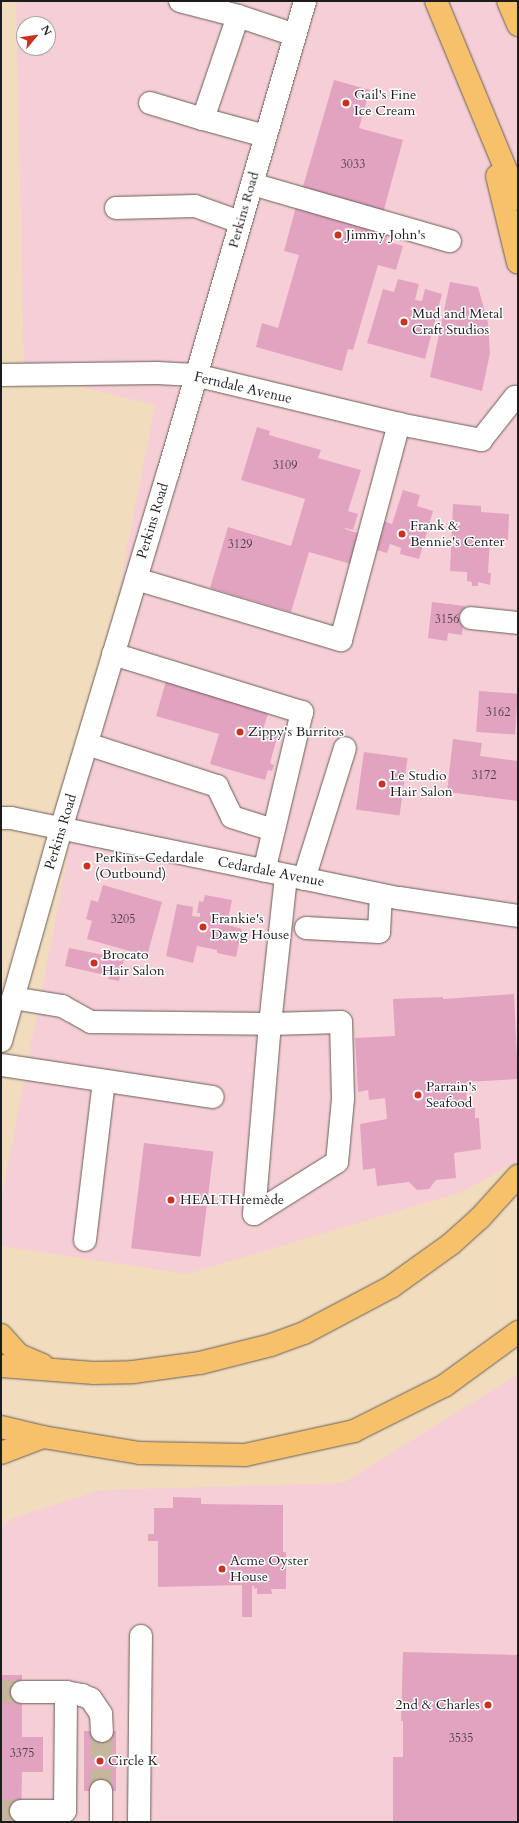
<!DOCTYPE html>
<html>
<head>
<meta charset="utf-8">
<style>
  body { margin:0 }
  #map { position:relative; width:519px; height:1823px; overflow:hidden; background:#f2dcbe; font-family:Cardo,serif }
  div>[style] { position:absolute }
  .built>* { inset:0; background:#f6cfd6 }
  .building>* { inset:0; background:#e2a3c1; transform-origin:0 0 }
  .minor-tunnel>* { height:22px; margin-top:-11px; transform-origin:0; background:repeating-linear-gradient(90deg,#c7b69e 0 22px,transparent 0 33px) }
  .roads { filter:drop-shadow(0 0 1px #675f55) drop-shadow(0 0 1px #675f55) }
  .minor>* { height:22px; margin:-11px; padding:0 11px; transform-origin:11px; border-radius:11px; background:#fff }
  .highway>* { height:22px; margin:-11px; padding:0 11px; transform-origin:11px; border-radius:11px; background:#f7c06b }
  .dots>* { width:11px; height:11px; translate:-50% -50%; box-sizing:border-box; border:2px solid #fff; border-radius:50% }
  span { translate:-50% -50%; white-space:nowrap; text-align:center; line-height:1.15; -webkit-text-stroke:3px #fff; paint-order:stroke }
  .number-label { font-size:12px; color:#4e3e45 }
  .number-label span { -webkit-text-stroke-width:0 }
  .poi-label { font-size:14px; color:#1c1c1c }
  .left { translate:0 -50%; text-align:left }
  .right { translate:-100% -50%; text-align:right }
  .street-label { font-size:14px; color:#1c1c1c }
  .frame { position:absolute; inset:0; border:2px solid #1c1c1c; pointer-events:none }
  .north { position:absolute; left:16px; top:16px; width:40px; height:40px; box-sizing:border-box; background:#fff; border:1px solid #a4a4a4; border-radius:50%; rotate:61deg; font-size:11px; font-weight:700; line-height:16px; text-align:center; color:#1c1c1c }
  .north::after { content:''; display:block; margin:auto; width:14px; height:18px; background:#c8321e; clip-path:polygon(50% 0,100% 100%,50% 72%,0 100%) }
</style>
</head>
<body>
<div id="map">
  <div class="built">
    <i style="clip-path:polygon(evenodd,16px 1px,518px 1px,518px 1161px,462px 1192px,187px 1274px,1px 1246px,1px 1200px,155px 405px,24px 373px,16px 1px,24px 24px,48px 24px,48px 48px,24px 48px,24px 24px)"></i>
    <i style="clip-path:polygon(518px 1374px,518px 1822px,1px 1822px,1px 1528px,10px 1519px,100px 1490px,343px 1483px)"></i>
  </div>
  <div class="building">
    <i style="clip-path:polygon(334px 80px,370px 90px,359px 128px,403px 140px,383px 213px,302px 190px)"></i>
    <i style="clip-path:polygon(297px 203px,389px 229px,386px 241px,403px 246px,396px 270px,378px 265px,353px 350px,348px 349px,342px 371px,256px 347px,262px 323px,278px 328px,299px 255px,284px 251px)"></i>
    <i style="clip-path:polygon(398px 279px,419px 284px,415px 300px,422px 301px,425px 289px,442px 294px,425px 359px,367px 343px,383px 289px,394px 292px)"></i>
    <i style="clip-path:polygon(450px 282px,478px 287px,488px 323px,490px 353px,482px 391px,430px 377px)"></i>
    <i style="clip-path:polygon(257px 427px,270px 431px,269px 435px,321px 450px,318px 458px,361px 470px,348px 511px,358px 514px,353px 530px,345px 528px,345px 529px,360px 534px,351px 564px,309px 552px,291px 612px,210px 588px,228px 527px,291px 546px,305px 499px,241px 480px)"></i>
    <i style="clip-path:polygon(403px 490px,420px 495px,417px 506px,433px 511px,419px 559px,400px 554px,401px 548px,390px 544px,387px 553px,373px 549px,381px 520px,392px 524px)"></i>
    <i style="clip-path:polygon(453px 504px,481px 506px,481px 512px,509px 514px,508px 540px,490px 539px,488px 573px,491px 573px,490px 585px,478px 582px,478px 586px,472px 586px,472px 582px,467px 581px,467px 572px,450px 571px)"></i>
    <i style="clip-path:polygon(432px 602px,465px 606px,462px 635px,448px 633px,447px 641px,428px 638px)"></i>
    <i style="clip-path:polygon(166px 681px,269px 711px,263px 729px,278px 734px,270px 763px,274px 765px,272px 771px,268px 770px,265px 780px,210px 764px,219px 734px,156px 716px)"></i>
    <i style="left:479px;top:691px;width:39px;height:41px;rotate:4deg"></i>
    <i style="clip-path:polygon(453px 739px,482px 743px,480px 756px,518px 761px,518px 801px,447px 792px)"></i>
    <i style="left:364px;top:752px;width:44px;height:58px;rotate:8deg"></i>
    <i style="clip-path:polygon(103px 885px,162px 902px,147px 956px,87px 939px,92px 921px,86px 919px,91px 900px,98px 902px)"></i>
    <i style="clip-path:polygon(205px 895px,232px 900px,227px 925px,242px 929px,236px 957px,217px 953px,217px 950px,197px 946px,193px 963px,166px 956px,177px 904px,193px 907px,192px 916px,200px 917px,200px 913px,197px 913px,199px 901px,203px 902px)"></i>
    <i style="clip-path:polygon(69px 948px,124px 959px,119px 981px,108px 979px,109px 976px,65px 966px)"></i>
    <i style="clip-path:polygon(514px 994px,518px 1079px,466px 1082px,467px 1108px,475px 1108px,475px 1118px,479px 1118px,481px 1149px,454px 1153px,456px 1178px,436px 1180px,429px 1189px,417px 1190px,409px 1182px,377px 1186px,375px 1168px,363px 1170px,360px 1124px,387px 1119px,385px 1098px,369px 1100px,368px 1090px,358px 1092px,355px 1038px,395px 1036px,393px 999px,443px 997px,443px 999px)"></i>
    <i style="left:144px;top:1143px;width:70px;height:106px;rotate:7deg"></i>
    <i style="clip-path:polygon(173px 1497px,201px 1498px,201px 1504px,283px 1505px,283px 1552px,286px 1552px,286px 1589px,271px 1589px,272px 1594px,257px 1594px,257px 1588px,254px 1589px,254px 1586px,252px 1586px,252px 1617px,242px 1617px,242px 1585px,158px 1587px,158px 1541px,148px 1541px,148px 1534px,154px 1534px,154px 1508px,173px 1508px)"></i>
    <i style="clip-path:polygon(403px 1652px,518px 1655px,518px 1822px,393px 1822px,393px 1757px,403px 1757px,403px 1721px,401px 1721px)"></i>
    <i style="clip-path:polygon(1px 1675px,22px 1675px,22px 1737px,43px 1737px,43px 1772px,22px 1772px,21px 1822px,1px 1822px)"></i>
    <i style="left:84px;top:1731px;width:32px;height:60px"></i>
  </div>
  <div class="minor-tunnel">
    <i style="left:1px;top:1691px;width:21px;rotate:3deg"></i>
    <i style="left:101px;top:1791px;width:60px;rotate:-89deg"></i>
    <i style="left:1px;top:1811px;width:20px"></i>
  </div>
  <div class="roads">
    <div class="minor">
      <i style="left:180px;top:1px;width:60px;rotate:14.5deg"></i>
      <i style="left:238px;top:16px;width:60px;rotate:18.4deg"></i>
      <i style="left:238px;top:16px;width:109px;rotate:108.8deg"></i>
      <i style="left:203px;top:119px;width:64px;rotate:15.3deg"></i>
      <i style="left:150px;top:103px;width:55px;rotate:16.8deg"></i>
      <i style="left:252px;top:184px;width:206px;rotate:16.1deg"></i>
      <i style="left:116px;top:208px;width:79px;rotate:-1.5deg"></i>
      <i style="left:195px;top:206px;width:48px;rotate:19.6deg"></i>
      <i style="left:1px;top:375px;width:156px;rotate:-0.7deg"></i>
      <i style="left:157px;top:373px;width:38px;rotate:3deg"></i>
      <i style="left:195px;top:375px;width:210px;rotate:13.5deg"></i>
      <i style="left:399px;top:424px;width:84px;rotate:11deg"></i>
      <i style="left:481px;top:440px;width:55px;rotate:-51.7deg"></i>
      <i style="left:136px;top:579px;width:214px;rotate:16.6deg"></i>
      <i style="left:341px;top:640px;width:224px;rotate:-75deg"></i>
      <i style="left:471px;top:618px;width:47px;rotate:6.1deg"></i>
      <i style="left:113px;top:654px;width:198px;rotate:17.1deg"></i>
      <i style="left:302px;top:712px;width:163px;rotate:103.4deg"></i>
      <i style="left:87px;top:744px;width:137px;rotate:17.9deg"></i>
      <i style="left:217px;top:786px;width:34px;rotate:64deg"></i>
      <i style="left:232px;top:817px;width:43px;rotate:17.6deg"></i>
      <i style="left:1px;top:818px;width:10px"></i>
      <i style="left:11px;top:818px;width:396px;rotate:11.7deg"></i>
      <i style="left:399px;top:898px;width:120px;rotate:8.6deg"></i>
      <i style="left:304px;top:879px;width:137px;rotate:-72.6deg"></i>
      <i style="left:306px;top:928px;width:73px;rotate:3.1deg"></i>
      <i style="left:379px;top:932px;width:37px;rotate:-87deg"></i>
      <i style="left:13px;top:998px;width:50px;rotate:9.3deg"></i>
      <i style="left:62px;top:1006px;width:33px;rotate:29deg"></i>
      <i style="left:91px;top:1022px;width:179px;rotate:0.6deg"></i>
      <i style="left:270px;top:1024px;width:149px;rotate:-83.8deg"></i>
      <i style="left:341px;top:1022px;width:77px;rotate:88.5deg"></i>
      <i style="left:343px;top:1099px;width:63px;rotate:95.4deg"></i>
      <i style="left:337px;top:1162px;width:98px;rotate:147.9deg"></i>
      <i style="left:254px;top:1214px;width:191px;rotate:-85.2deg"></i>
      <i style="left:270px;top:1024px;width:71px;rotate:-1.6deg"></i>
      <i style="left:1px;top:1041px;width:220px;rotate:-74.2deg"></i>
      <i style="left:61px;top:829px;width:372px;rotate:-73.3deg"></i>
      <i style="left:168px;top:473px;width:491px;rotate:-73.8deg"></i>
      <i style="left:1px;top:1065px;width:214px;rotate:8.6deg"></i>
      <i style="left:85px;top:1240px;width:160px;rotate:-83.2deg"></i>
      <i style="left:66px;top:1692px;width:16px;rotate:11deg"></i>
      <i style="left:82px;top:1695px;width:10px;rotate:24deg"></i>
      <i style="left:91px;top:1699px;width:18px;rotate:56deg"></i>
      <i style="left:101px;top:1714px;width:17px;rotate:87deg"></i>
      <i style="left:101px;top:1791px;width:31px;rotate:90deg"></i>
      <i style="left:21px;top:1811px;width:44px"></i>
      <i style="left:65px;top:1811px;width:119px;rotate:-89.5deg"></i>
      <i style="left:66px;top:1692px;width:44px;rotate:180deg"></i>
      <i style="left:139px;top:1822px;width:186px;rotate:-89.4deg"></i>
    </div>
    <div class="highway">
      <i style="left:436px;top:1px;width:214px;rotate:67.5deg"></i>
      <i style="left:508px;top:1px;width:26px;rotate:67deg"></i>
      <i style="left:497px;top:176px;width:89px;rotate:76.4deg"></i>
      <i style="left:1px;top:1335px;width:27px;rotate:48deg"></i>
      <i style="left:19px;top:1355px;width:26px;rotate:23deg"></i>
      <i style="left:1px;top:1366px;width:93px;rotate:4.3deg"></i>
      <i style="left:94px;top:1373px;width:39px;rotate:-1deg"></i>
      <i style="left:133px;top:1372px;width:68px;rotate:-7.7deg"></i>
      <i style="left:200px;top:1363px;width:73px;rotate:-14.2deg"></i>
      <i style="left:271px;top:1345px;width:35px;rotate:-20deg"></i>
      <i style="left:304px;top:1333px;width:98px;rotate:-27.9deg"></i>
      <i style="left:391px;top:1287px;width:74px;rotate:-35.6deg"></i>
      <i style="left:451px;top:1244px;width:39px;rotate:-42deg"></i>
      <i style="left:480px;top:1218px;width:57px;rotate:-47.9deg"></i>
      <i style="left:1px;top:1427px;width:43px;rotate:13.4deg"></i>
      <i style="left:43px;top:1437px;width:98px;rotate:9.4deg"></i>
      <i style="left:140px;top:1453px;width:105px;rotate:1.1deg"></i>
      <i style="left:245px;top:1455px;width:112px;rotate:-12.4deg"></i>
      <i style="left:354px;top:1431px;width:101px;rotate:-26.6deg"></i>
      <i style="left:444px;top:1386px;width:92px;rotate:-36.1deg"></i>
      <i style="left:1px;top:1453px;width:45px;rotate:-20.9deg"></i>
    </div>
  </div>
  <div class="dots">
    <i style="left:346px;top:103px;background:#c8321e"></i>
    <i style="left:338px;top:235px;background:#c8321e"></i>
    <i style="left:404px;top:322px;background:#c8321e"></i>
    <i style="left:402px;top:534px;background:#c8321e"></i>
    <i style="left:240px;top:732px;background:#c8321e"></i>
    <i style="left:382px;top:784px;background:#c8321e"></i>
    <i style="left:87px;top:866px;background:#c8321e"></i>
    <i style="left:203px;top:927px;background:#c8321e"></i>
    <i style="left:94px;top:963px;background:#c8321e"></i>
    <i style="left:418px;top:1095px;background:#c8321e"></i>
    <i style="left:171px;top:1200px;background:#c8321e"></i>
    <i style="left:222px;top:1569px;background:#c8321e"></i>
    <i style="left:488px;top:1705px;background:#c8321e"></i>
    <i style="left:100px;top:1761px;background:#c8321e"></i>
  </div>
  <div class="number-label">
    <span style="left:353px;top:165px">3033</span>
    <span style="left:285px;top:466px">3109</span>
    <span style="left:240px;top:545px">3129</span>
    <span style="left:447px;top:620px">3156</span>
    <span style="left:498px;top:713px">3162</span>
    <span style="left:484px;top:776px">3172</span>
    <span style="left:123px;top:920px">3205</span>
    <span style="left:461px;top:1739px">3535</span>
    <span style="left:22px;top:1754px">3375</span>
  </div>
  <div class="poi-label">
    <span class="left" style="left:354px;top:103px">Gail's Fine<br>Ice Cream</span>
    <span class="left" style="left:346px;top:235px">Jimmy John's</span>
    <span class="left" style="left:412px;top:322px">Mud and Metal<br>Craft Studios</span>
    <span class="left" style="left:410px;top:534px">Frank &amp;<br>Bennie's Center</span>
    <span class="left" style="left:248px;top:732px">Zippy's Burritos</span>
    <span class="left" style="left:390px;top:784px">Le Studio<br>Hair Salon</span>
    <span class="left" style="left:95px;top:866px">Perkins-Cedardale<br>(Outbound)</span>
    <span class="left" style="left:211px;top:927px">Frankie's<br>Dawg House</span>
    <span class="left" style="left:102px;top:963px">Brocato<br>Hair Salon</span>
    <span class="left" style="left:426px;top:1095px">Parrain's<br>Seafood</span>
    <span class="left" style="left:180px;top:1200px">HEALTHremède</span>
    <span class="left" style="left:230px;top:1569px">Acme Oyster<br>House</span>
    <span class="right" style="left:480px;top:1705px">2nd &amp; Charles</span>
    <span class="left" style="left:108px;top:1761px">Circle K</span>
  </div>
  <div class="street-label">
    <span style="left:244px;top:210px;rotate:-74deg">Perkins Road</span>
    <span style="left:243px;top:388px;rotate:13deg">Ferndale Avenue</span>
    <span style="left:153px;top:521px;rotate:-73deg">Perkins Road</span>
    <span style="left:61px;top:832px;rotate:-73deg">Perkins Road</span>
    <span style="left:271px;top:872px;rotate:11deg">Cedardale Avenue</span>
  </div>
  <div class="frame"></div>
  <div class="north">N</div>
</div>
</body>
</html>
